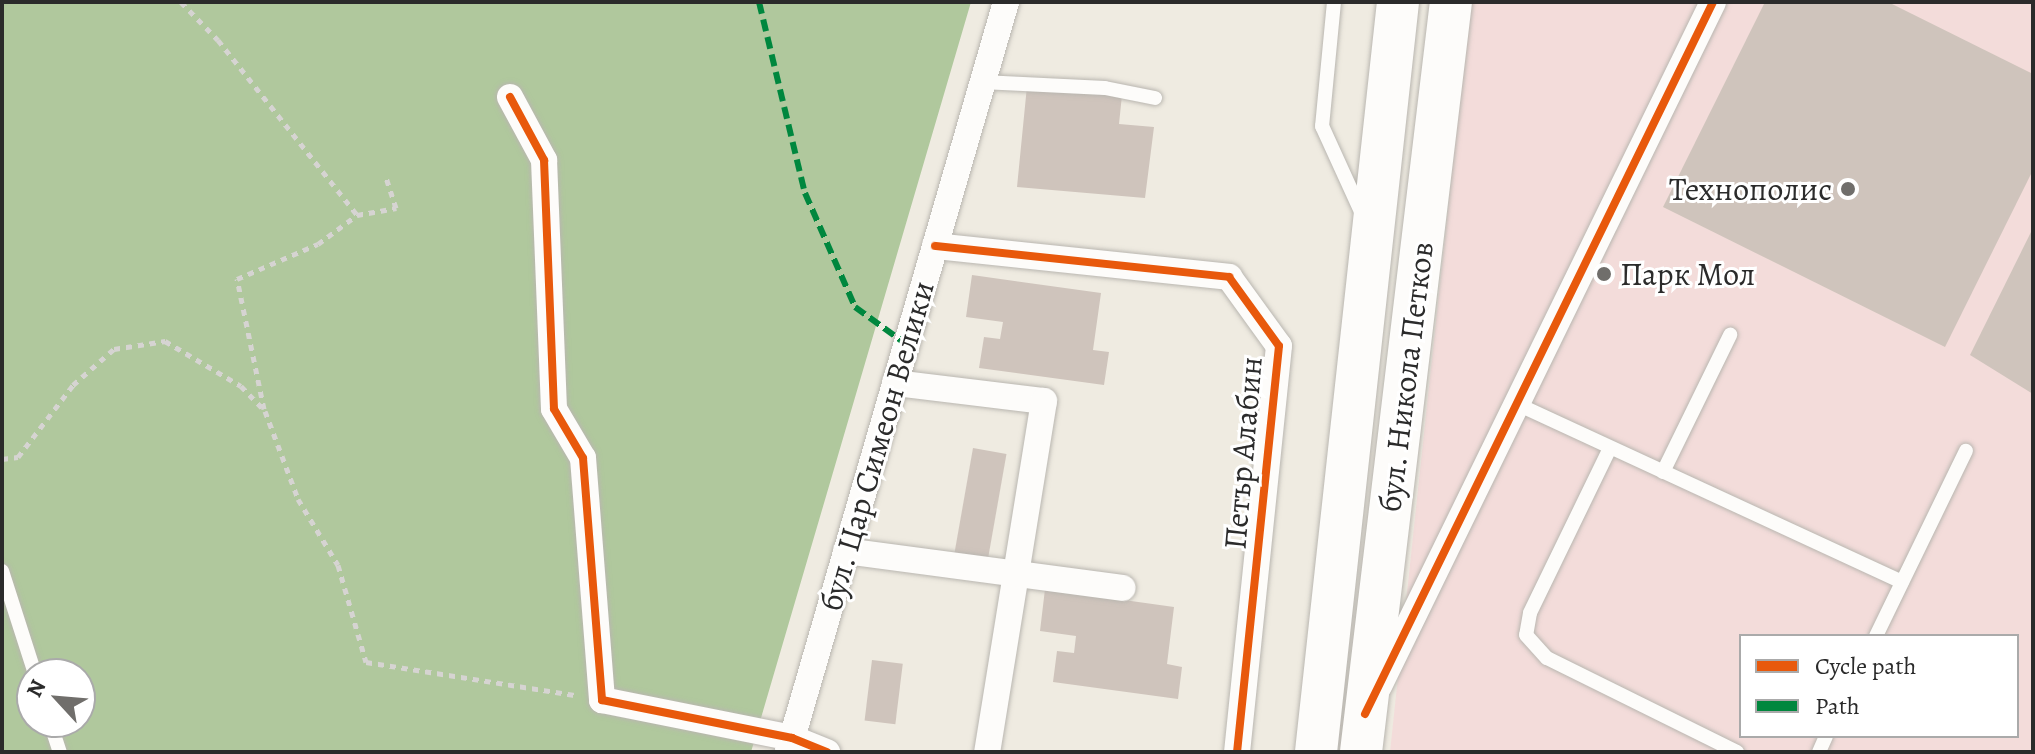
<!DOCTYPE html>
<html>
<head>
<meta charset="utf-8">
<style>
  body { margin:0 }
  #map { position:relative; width:2035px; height:754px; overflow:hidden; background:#efebe1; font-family:Alegreya,serif }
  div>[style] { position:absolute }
  .built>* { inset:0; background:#f3dcda }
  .forest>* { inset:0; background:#b0c89d }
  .building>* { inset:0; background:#cfc4bc; transform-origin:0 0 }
  .path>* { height:5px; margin-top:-2.5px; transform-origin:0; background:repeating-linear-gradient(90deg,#d6d4d2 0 6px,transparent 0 12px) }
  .roads { filter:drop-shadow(0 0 2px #b9b6b0) drop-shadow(0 0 2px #b9b6b0) }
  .service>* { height:14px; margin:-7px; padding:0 7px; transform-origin:7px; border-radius:7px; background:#fdfcfa }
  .minor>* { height:26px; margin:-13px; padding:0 13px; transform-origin:13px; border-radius:13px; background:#fdfcfa }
  .primary>* { height:42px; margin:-21px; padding:0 21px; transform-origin:21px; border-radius:21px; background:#fdfcfa }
  .quiet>* { height:6px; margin-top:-3px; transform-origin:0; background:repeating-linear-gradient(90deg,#00873e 0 12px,transparent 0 18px) }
  .cycleway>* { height:8px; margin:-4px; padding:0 4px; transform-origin:4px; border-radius:4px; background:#e8590c }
  .dots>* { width:22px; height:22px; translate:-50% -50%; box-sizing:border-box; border:4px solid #fff; border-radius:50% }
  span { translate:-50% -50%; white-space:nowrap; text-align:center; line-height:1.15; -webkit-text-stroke:6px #fff; paint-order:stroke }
  .poi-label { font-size:32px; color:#2b2b2b }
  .right { translate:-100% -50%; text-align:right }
  .left { translate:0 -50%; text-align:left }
  .street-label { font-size:32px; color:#2b2b2b }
  .frame { position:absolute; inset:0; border:4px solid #2b2b2b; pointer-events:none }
  .legend { position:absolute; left:1739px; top:634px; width:280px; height:104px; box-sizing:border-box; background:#fff; border:2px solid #aaa; margin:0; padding:10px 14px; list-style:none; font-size:24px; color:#2b2b2b }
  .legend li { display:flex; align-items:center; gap:16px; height:40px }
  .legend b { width:40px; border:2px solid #aaa }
  .north { position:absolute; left:16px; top:658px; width:80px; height:80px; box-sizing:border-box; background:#fff; border:2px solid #aaa; border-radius:50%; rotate:296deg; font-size:22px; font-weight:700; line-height:32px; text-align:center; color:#2b2b2b }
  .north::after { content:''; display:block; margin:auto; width:28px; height:36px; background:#706e6b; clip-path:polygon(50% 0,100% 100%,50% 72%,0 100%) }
</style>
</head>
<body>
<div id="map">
  <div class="built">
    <i style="clip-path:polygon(evenodd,1470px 2px,2033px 2px,2033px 752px,1390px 752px,1470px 2px,1741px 636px,2017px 636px,2017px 736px,1741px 736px,1741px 636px)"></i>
  </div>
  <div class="forest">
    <i style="clip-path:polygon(evenodd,2px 2px,971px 2px,751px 752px,2px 752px,2px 2px,32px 674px,80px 674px,80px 722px,32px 722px,32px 674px)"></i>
  </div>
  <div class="building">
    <i style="clip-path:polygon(1765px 2px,1888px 2px,2033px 74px,2033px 170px,1945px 347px,1663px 207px)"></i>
    <i style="clip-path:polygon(1027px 86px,1122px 95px,1119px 124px,1154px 127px,1145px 198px,1017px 187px)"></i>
    <i style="clip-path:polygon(2033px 228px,2033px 394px,1970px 355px)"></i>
    <i style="clip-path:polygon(972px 275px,1101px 293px,1093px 350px,1109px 352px,1104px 385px,979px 368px,984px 337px,1000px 339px,1003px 322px,966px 317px)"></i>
    <i style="left:973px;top:448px;width:34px;height:107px;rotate:10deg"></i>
    <i style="clip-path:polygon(1045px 589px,1174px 607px,1167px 664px,1182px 667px,1178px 699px,1053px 682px,1057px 651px,1074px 653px,1076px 636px,1040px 631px)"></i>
    <i style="left:872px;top:660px;width:31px;height:61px;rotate:7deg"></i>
  </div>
  <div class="path">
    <i style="left:181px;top:2px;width:53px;rotate:45.8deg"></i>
    <i style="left:218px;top:40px;width:223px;rotate:51.5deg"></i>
    <i style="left:264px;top:409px;width:133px;rotate:-101.7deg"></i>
    <i style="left:237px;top:279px;width:88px;rotate:-23.4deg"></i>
    <i style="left:318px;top:244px;width:49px;rotate:-36.6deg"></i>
    <i style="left:357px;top:215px;width:40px;rotate:-10deg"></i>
    <i style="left:396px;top:208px;width:33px;rotate:-108deg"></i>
    <i style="left:2px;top:459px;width:16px;rotate:-7deg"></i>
    <i style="left:18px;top:457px;width:91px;rotate:-52.6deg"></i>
    <i style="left:73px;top:385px;width:55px;rotate:-41.3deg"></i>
    <i style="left:114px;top:349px;width:52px;rotate:-8.9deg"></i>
    <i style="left:165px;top:341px;width:88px;rotate:30.6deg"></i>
    <i style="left:241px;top:386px;width:35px;rotate:46deg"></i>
    <i style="left:265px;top:411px;width:94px;rotate:69.4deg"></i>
    <i style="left:298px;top:499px;width:77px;rotate:58.8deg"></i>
    <i style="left:338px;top:565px;width:101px;rotate:73.9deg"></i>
    <i style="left:366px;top:662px;width:211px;rotate:9deg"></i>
  </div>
  <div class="roads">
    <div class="service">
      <i style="left:1334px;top:2px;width:125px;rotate:95.5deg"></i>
      <i style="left:1322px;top:126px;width:99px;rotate:65.5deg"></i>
      <i style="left:982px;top:82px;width:123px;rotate:2.8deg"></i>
      <i style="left:1105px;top:88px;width:51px;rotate:11.3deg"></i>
      <i style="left:1517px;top:404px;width:424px;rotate:24.8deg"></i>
      <i style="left:1610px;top:448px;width:183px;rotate:115.9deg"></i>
      <i style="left:1530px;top:613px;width:22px;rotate:100deg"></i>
      <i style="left:1526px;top:635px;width:31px;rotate:48deg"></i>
      <i style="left:1547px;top:658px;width:212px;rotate:26.3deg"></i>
      <i style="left:1663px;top:472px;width:153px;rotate:-63.9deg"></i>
      <i style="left:2px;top:571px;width:108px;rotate:72.2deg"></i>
      <i style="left:1876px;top:636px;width:206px;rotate:-64.1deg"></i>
      <i style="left:50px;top:722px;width:32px;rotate:72deg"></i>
      <i style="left:1819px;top:752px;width:17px;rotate:-66deg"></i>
    </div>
    <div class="minor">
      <i style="left:510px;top:97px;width:72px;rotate:61.6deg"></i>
      <i style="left:544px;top:160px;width:249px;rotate:87.7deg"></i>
      <i style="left:554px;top:409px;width:57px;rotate:59.4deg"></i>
      <i style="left:583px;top:458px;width:243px;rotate:85.5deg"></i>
      <i style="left:602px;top:700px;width:194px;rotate:11.3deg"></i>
      <i style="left:792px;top:738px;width:38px;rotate:22deg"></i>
      <i style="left:935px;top:246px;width:296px;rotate:6deg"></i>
      <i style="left:1229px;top:277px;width:85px;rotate:54.1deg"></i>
      <i style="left:1279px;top:346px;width:408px;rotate:95.9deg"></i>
      <i style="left:895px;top:383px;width:150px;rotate:6.9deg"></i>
      <i style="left:1044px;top:401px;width:356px;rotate:99.2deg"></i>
      <i style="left:846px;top:551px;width:279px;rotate:7.6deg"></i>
      <i style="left:1379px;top:686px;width:761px;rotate:-63.97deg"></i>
      <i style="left:788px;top:752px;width:781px;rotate:-73.79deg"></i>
    </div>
    <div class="primary">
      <i style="left:1316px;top:752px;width:754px;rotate:-83.76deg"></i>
      <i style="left:1361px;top:752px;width:755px;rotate:-83.16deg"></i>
    </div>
  </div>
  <div class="quiet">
    <i style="left:759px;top:2px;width:196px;rotate:76.5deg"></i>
    <i style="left:805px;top:193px;width:124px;rotate:66.3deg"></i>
    <i style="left:855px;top:307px;width:63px;rotate:36deg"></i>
  </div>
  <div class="cycleway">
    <i style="left:510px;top:97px;width:72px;rotate:61.6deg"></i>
    <i style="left:544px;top:160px;width:249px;rotate:87.7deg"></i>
    <i style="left:554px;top:409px;width:57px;rotate:59.4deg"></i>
    <i style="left:583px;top:458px;width:243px;rotate:85.5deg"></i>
    <i style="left:602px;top:700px;width:194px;rotate:11.3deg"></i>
    <i style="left:792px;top:738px;width:38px;rotate:22deg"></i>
    <i style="left:935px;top:246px;width:296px;rotate:6deg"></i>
    <i style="left:1229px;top:277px;width:85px;rotate:54.1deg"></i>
    <i style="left:1279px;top:346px;width:408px;rotate:95.9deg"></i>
    <i style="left:1365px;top:714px;width:792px;rotate:-63.95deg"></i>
  </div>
  <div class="dots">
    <i style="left:1848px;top:189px;background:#706e6b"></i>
    <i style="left:1604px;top:274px;background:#706e6b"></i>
  </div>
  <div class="poi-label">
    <span class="right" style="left:1832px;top:189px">Технополис</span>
    <span class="left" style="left:1620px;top:274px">Парк Мол</span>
  </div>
  <div class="street-label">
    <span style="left:1406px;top:377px;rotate:-83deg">бул. Никола Петков</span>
    <span style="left:877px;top:446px;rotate:-74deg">бул. Цар Симеон Велики</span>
    <span style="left:1243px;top:453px;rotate:-85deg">Петър Алабин</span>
  </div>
  <div class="frame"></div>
  <ul class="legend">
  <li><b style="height:10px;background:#e8590c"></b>Cycle path</li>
  <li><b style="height:10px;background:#00873e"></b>Path</li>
  </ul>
  <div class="north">N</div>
</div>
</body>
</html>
